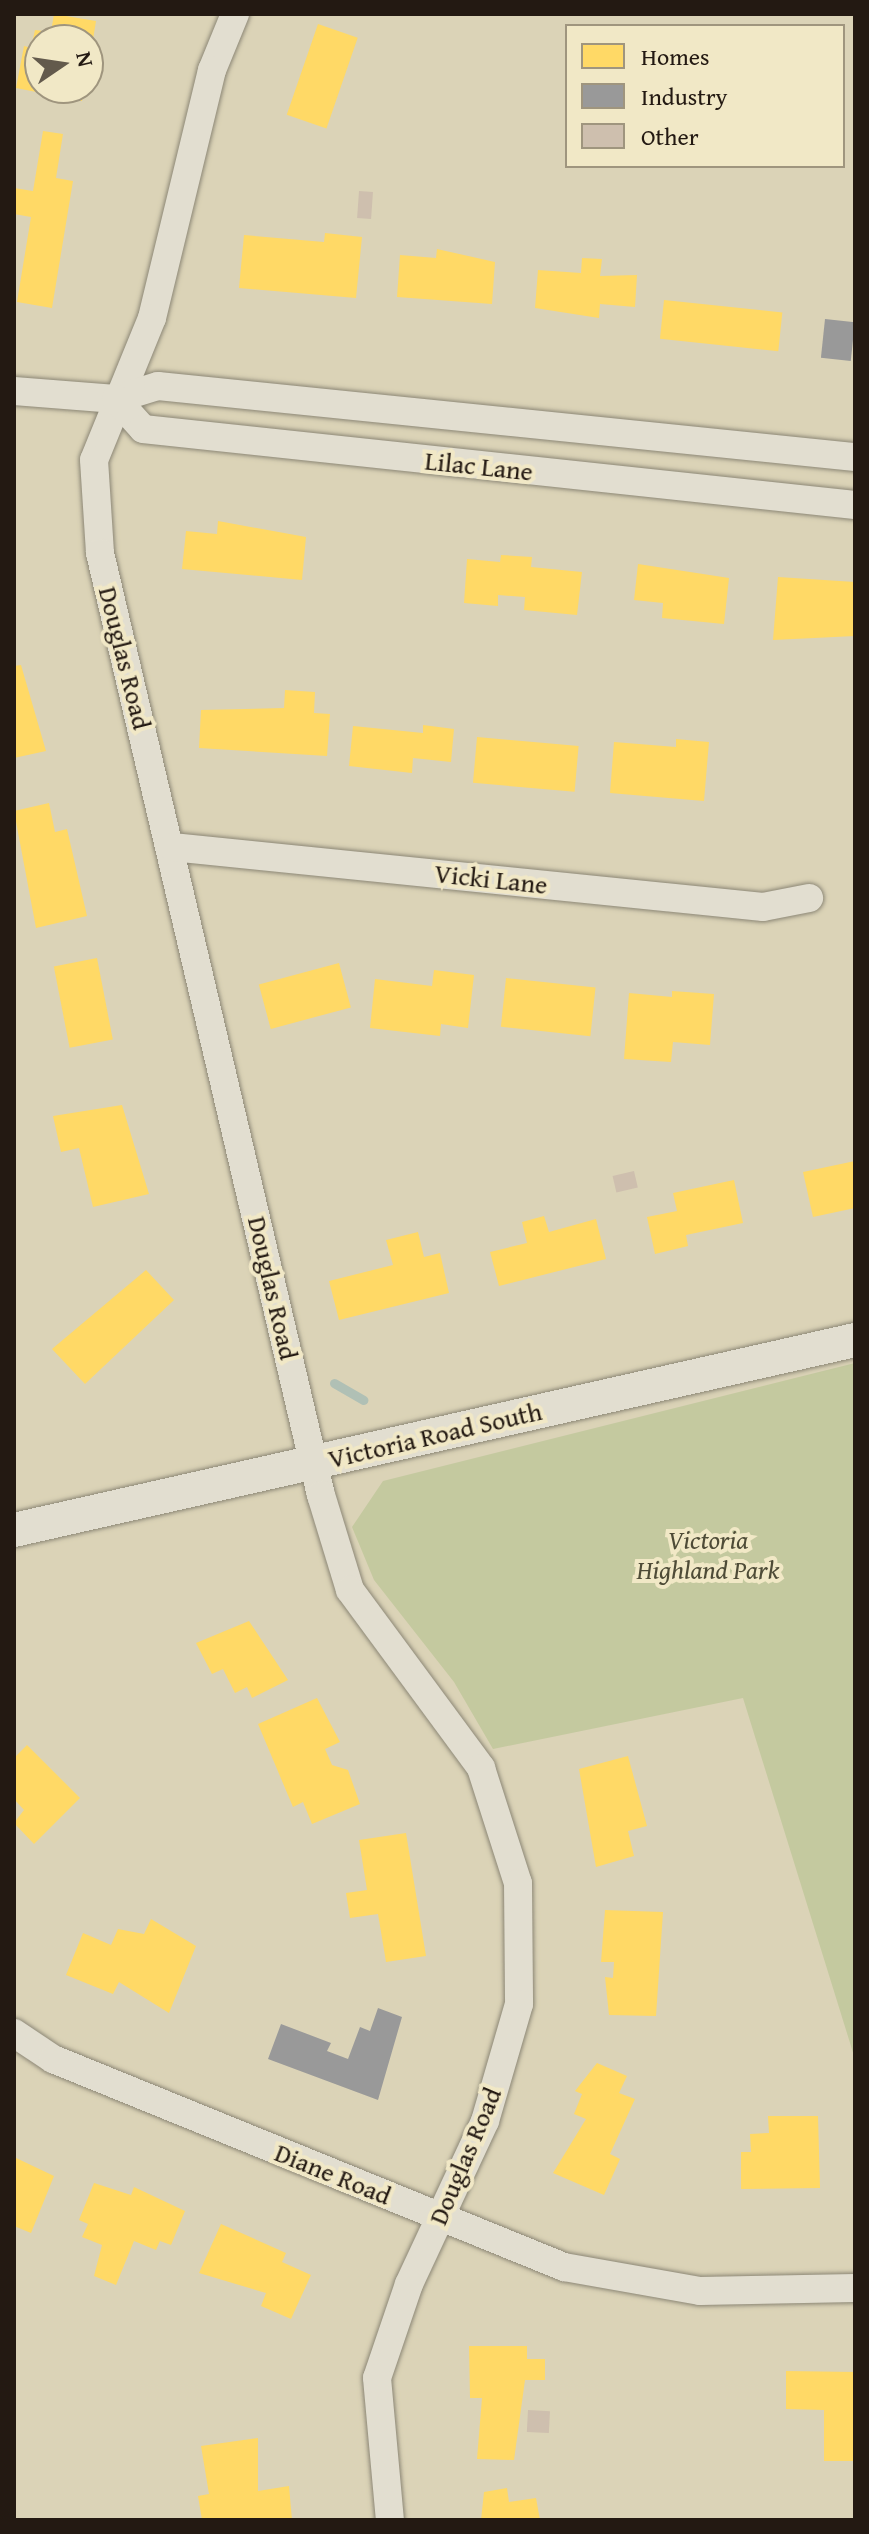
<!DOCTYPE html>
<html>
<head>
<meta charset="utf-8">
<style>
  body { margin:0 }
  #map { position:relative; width:869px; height:2534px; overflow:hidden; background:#dbd3b7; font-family:"Gentium Book Plus",serif }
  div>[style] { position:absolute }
  .green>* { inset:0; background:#c4c99f }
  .homes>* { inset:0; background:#ffd966; transform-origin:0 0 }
  .industry>* { inset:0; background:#999; transform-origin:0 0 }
  .stream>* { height:9px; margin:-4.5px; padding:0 4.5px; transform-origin:4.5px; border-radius:4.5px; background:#b0c0b5 }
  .building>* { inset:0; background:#cebfae; transform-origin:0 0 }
  .roads { filter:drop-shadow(0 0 2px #8c8776) drop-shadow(0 0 2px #8c8776) }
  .minor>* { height:28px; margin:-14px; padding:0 14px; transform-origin:14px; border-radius:14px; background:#e2ded0 }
  .tertiary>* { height:34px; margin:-17px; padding:0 17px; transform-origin:17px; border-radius:17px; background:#e2ded0 }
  span { translate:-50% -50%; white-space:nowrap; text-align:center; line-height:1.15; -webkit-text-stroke:8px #f1e8c6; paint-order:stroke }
  .street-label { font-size:26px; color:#231912 }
  .park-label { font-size:26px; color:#4e4b37; font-style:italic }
  .frame { position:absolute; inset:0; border:16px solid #231912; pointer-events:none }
  .legend { position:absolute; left:565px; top:24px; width:280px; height:144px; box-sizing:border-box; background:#f1e8c6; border:2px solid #9f957e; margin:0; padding:10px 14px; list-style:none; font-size:24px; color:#231912 }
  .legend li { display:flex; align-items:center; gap:16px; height:40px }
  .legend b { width:40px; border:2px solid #9f957e }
  .north { position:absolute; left:24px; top:24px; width:80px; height:80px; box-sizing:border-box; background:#f1e8c6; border:2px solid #9f957e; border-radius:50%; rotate:77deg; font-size:22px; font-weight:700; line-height:32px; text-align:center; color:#231912 }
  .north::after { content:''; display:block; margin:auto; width:28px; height:36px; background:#635a4c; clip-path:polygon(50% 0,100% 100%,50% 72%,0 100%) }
</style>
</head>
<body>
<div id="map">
  <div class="green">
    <i style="clip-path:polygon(855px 1363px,855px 2059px,743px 1698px,493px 1749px,454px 1682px,374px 1580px,352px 1527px,383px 1481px)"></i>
  </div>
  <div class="homes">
    <i style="clip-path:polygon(54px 14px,96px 21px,90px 58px,88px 40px,40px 40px,40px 88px,84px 88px,82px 101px,16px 88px,24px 46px,31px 48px,35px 30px,51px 32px)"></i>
    <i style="left:318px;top:24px;width:42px;height:96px;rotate:19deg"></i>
    <i style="clip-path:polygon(43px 131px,63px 134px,56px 178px,73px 181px,52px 308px,17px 302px,31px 217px,14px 214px,14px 188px,33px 191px)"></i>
    <i style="clip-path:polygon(325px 233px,362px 237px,356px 298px,239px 288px,244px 235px,324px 242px)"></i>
    <i style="clip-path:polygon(437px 249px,495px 262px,492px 304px,397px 297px,400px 255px,436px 258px)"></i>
    <i style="clip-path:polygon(582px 258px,602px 259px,600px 276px,637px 275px,635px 307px,600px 304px,599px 318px,535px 308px,538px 270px,581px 273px)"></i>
    <i style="left:664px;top:300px;width:119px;height:39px;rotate:6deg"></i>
    <i style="clip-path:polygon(218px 521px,306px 537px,302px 580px,182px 569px,186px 531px,217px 534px)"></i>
    <i style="clip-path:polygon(501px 555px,532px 557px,531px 567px,582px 572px,577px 615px,524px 610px,525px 597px,498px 595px,498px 606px,464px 603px,467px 559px,500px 562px)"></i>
    <i style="clip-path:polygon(638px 564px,729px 578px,724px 624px,662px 618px,663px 603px,634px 600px)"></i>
    <i style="clip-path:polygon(778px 577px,855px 582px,855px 636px,773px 640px)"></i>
    <i style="clip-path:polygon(21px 665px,46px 751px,14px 758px,14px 666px)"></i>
    <i style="clip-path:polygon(285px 690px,315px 692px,314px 713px,330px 714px,327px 756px,199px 748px,201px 710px,284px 708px)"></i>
    <i style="clip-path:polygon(423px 725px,454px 729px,451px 762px,413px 758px,412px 773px,349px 766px,353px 726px,423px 733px)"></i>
    <i style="left:477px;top:737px;width:102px;height:46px;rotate:5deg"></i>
    <i style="clip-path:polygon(676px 739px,709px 742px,704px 801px,610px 793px,614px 742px,676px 747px)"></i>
    <i style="clip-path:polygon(49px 803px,55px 832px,67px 829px,87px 916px,36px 928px,14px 811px)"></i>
    <i style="left:97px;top:958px;width:83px;height:44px;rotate:79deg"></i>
    <i style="left:339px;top:963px;width:46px;height:83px;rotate:75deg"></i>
    <i style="clip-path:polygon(434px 970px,474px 975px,468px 1028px,441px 1024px,440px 1036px,370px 1028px,375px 979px,432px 986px)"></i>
    <i style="left:506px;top:978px;width:90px;height:49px;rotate:6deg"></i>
    <i style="clip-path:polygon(672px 991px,714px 994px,710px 1045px,673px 1042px,671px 1062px,624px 1059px,629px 993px,672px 997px)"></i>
    <i style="clip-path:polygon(122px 1105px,149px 1194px,93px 1207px,79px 1148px,61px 1152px,53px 1116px)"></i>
    <i style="clip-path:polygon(855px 1161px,855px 1208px,813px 1217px,803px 1172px)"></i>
    <i style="clip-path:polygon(734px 1180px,743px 1223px,686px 1235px,688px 1246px,655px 1254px,647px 1217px,677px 1211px,673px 1193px)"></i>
    <i style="clip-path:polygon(544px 1216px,549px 1232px,596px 1219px,606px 1259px,499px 1286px,490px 1252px,527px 1243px,522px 1222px)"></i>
    <i style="clip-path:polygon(418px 1232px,424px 1257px,440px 1253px,449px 1293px,339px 1320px,329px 1281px,393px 1265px,386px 1240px)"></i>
    <i style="clip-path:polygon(146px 1270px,174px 1300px,85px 1384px,52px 1349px)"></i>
    <i style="clip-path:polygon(249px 1621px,288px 1680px,252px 1698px,247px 1687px,235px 1693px,223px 1669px,212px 1674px,196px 1643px)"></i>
    <i style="clip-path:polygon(317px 1698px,340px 1742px,325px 1749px,332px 1765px,348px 1770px,360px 1804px,312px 1824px,303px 1802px,293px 1807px,258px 1724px)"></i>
    <i style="clip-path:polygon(27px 1745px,80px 1798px,34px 1844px,14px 1823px,24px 1810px,14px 1799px,14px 1758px)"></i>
    <i style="clip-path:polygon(628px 1756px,647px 1826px,628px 1831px,634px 1856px,596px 1867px,579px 1769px)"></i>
    <i style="clip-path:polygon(406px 1833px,426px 1956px,386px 1962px,378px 1914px,350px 1918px,346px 1893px,367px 1890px,359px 1840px)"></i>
    <i style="clip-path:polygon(605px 1910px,663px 1912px,656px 2016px,609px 2015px,605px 1977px,613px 1978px,614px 1962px,601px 1962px)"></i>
    <i style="clip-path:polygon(151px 1919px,196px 1946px,169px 2013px,119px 1982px,113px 1994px,66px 1975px,83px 1933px,111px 1945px,118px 1929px,144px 1934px)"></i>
    <i style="clip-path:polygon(597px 2063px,627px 2076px,619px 2093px,635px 2099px,610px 2154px,620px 2159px,604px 2195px,553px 2173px,586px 2119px,574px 2114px,582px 2094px,575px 2091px)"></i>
    <i style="clip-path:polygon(768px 2116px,818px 2116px,820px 2188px,741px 2189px,741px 2152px,751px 2152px,750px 2134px,769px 2133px)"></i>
    <i style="clip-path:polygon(14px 2157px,54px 2176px,31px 2233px,14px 2226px)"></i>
    <i style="clip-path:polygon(94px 2183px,131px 2195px,134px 2187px,185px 2211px,171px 2245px,160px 2241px,156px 2250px,134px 2241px,116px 2285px,94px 2276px,102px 2245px,82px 2237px,88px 2224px,79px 2220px)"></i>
    <i style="clip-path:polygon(221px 2224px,286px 2253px,282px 2262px,311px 2275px,291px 2319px,261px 2306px,266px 2293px,199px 2273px)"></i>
    <i style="clip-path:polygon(469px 2346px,527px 2346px,527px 2359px,545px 2359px,545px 2380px,525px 2380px,514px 2460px,477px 2459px,482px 2398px,470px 2398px)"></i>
    <i style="clip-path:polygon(786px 2371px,855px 2372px,855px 2461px,824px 2461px,824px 2410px,786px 2409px)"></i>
    <i style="clip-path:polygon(258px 2438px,258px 2491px,289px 2486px,292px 2520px,202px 2520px,198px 2496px,209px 2494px,201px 2446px)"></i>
    <i style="clip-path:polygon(507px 2488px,509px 2502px,536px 2498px,540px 2520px,481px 2520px,484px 2492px)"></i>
  </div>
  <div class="industry">
    <i style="left:825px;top:319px;width:30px;height:39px;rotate:6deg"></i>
    <i style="clip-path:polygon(378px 2008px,402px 2017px,378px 2100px,268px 2059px,281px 2024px,331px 2043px,327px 2051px,348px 2059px,360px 2027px,370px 2031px)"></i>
  </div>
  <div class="stream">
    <i style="left:334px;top:1383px;width:34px;rotate:30deg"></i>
  </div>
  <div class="building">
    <i style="left:359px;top:191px;width:14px;height:27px;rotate:4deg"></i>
    <i style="left:634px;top:1171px;width:17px;height:22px;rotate:77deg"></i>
    <i style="left:528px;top:2410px;width:22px;height:22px;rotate:3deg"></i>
  </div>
  <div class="roads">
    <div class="minor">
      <i style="left:235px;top:14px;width:61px;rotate:112.3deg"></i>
      <i style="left:212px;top:70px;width:255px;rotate:103.6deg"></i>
      <i style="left:152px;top:318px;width:153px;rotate:112.2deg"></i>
      <i style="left:94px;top:460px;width:93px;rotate:86.3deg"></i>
      <i style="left:100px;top:553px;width:968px;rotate:76.8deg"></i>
      <i style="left:321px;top:1495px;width:99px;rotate:73deg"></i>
      <i style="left:350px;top:1590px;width:221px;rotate:53.6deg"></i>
      <i style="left:481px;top:1768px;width:121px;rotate:72.2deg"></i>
      <i style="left:518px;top:1883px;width:121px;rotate:89.5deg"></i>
      <i style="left:519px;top:2004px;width:122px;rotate:106.2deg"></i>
      <i style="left:485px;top:2121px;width:180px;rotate:115deg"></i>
      <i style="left:409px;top:2284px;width:99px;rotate:108.8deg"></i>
      <i style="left:377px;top:2378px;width:143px;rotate:84.8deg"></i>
      <i style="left:14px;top:391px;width:102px;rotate:4.5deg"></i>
      <i style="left:116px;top:399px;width:44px;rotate:-17.2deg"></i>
      <i style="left:158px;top:386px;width:701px;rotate:5.82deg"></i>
      <i style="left:116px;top:399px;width:40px;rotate:48deg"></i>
      <i style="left:143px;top:429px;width:716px;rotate:6.09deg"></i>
      <i style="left:172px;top:847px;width:594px;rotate:5.8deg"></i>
      <i style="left:763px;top:907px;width:47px;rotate:-11.1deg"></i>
      <i style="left:14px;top:2033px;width:47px;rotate:33.7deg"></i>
      <i style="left:53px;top:2059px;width:552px;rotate:22.15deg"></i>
      <i style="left:564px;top:2267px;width:138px;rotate:10deg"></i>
      <i style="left:700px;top:2291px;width:155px;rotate:-1.1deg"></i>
    </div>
    <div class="tertiary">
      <i style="left:14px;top:1530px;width:862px;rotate:-12.73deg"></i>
    </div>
  </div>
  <div class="street-label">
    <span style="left:479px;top:466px;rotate:6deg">Lilac Lane</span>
    <span style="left:125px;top:658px;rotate:76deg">Douglas Road</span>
    <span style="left:491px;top:879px;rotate:6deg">Vicki Lane</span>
    <span style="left:273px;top:1288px;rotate:77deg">Douglas Road</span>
    <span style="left:435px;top:1435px;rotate:-13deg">Victoria Road South</span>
    <span style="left:465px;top:2156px;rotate:-67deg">Douglas Road</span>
    <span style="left:333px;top:2174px;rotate:22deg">Diane Road</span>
  </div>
  <div class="park-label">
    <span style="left:708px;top:1555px">Victoria<br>Highland Park</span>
  </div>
  <div class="frame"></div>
  <ul class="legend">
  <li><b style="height:22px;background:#ffd966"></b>Homes</li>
  <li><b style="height:22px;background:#999"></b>Industry</li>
  <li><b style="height:22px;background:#cebfae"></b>Other</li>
  </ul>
  <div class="north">N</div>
</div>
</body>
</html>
